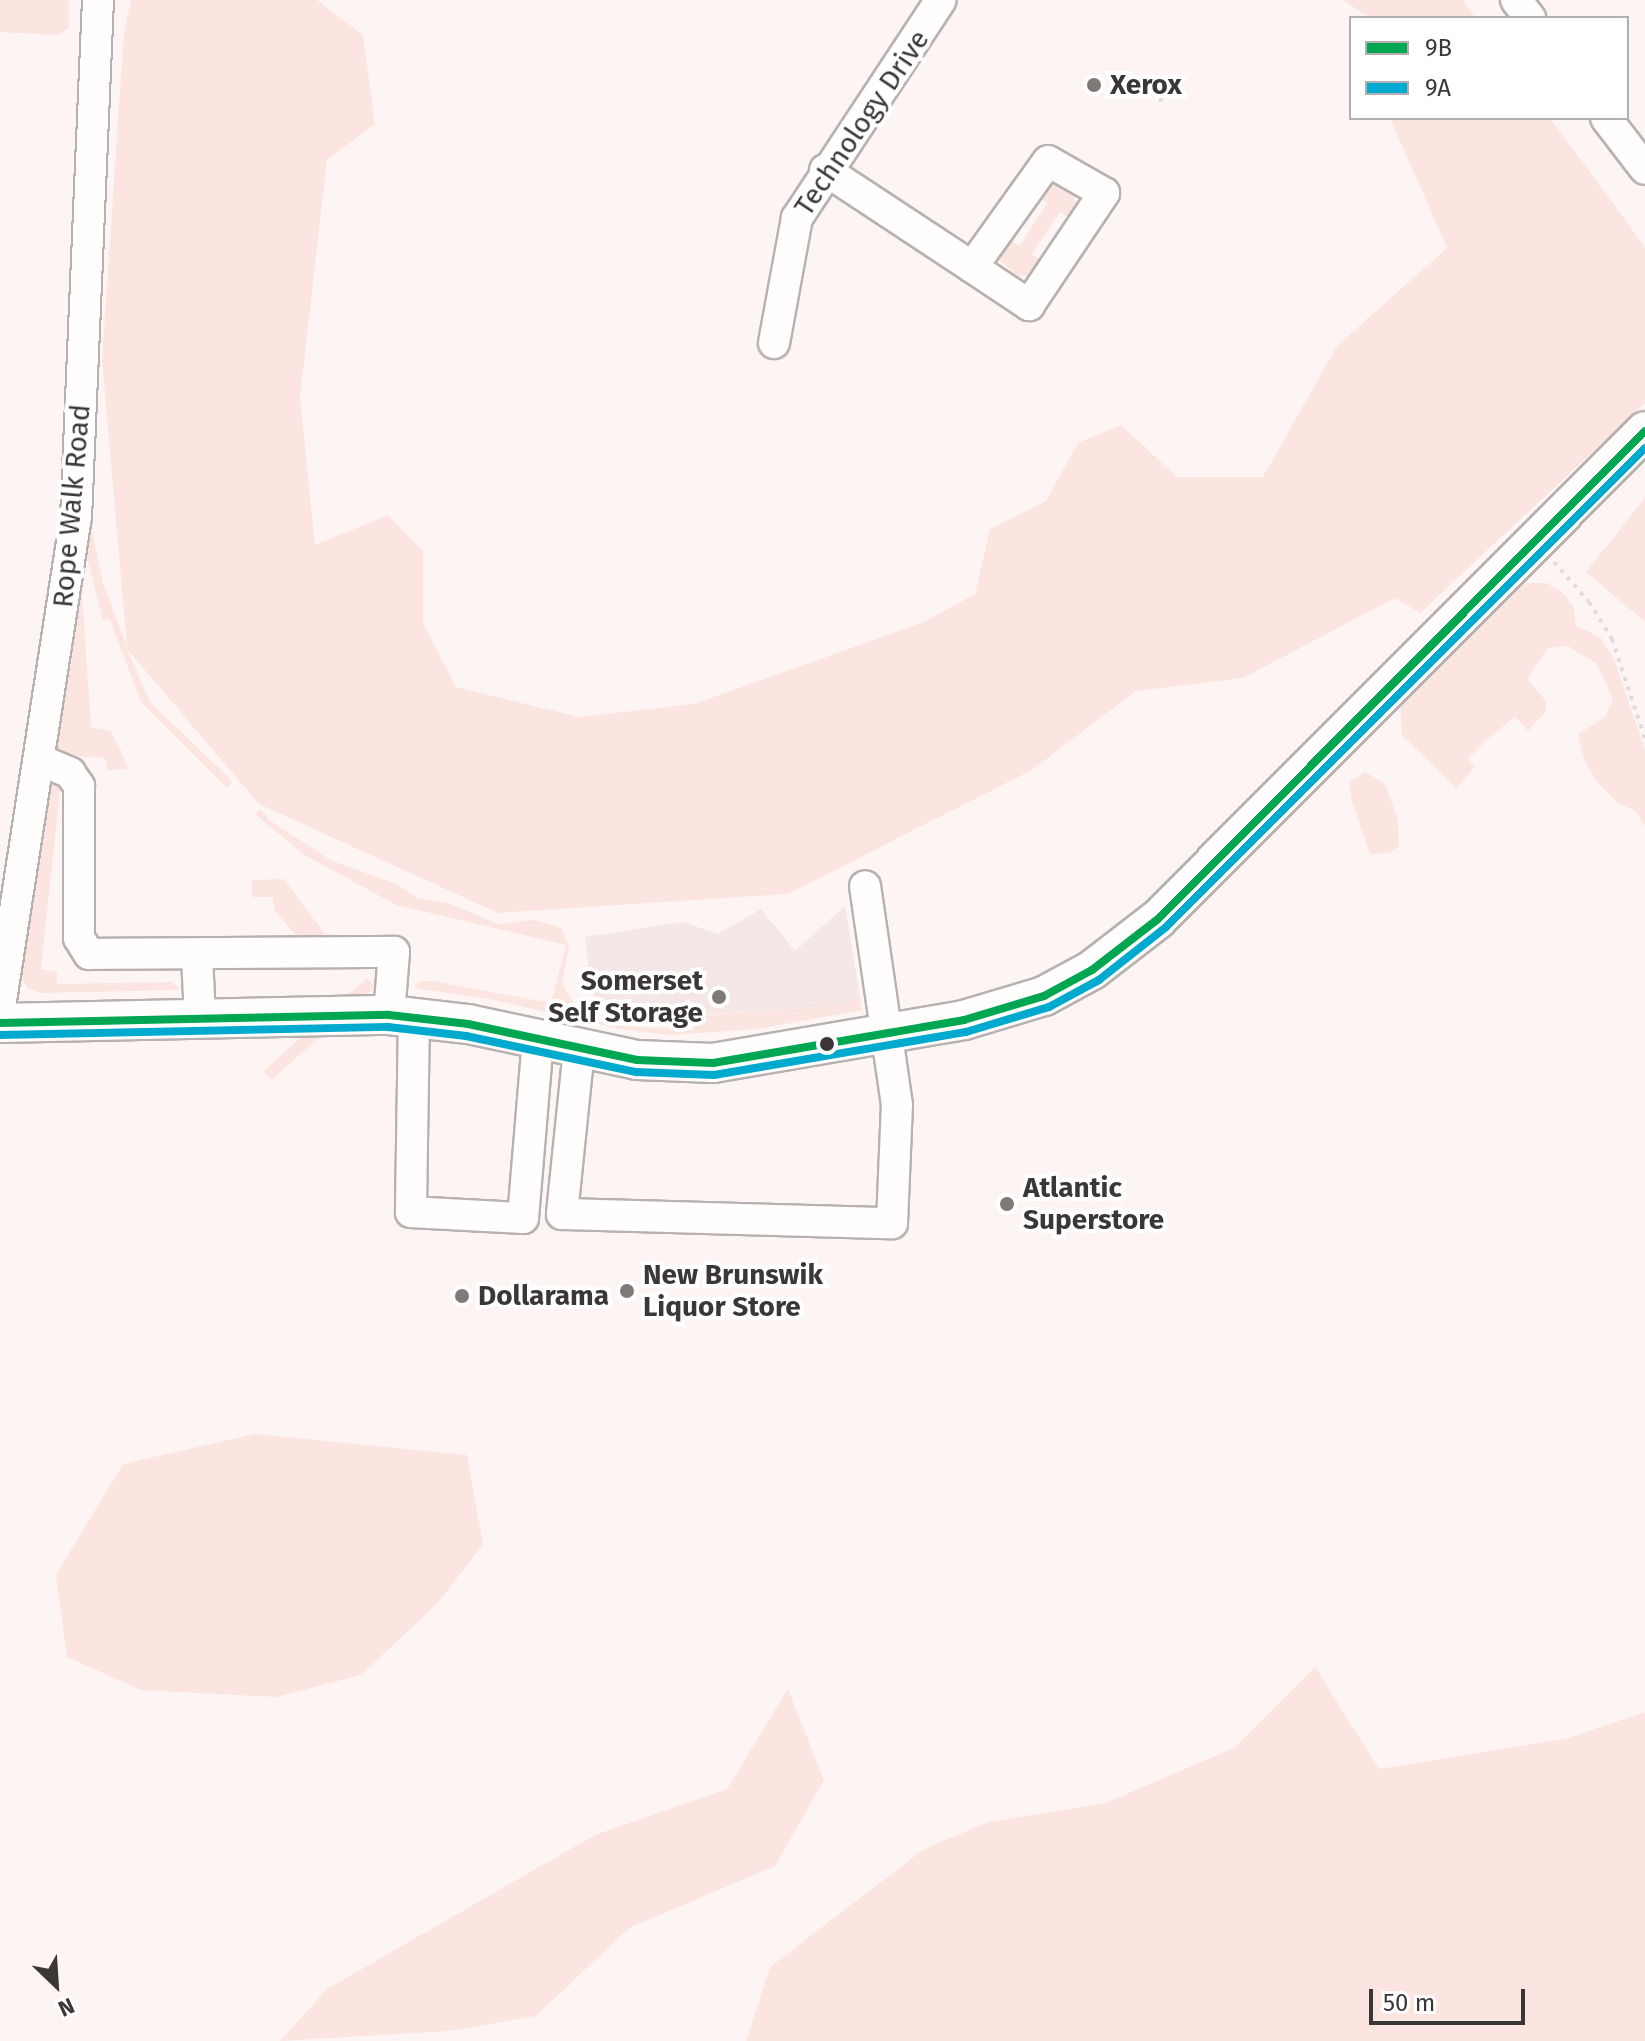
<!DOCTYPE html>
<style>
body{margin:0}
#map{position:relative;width:1645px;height:2041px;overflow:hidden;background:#fcf5f4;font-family:"Fira Sans",sans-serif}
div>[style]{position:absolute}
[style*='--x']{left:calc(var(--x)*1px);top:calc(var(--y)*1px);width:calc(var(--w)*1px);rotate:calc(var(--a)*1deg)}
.built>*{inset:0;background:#f5e7e5}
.green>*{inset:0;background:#fce4e0;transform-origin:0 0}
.path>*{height:4px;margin-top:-2px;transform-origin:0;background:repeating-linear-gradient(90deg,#dfdddc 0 4px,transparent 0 10px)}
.roads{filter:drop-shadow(2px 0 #b7b2b1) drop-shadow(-2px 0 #b7b2b1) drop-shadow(0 2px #b7b2b1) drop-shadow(0 -2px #b7b2b1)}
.minor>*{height:30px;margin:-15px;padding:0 15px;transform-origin:15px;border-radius:15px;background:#fffefd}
.major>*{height:38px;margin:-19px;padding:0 19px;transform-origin:19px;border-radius:19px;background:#fffefd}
.bus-1>*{height:8px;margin:-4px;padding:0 4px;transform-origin:4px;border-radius:4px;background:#00a651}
.bus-2>*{height:8px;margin:-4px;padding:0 4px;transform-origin:4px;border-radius:4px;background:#00a9ce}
.dots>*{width:22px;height:22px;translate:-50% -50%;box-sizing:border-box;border:4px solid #fff;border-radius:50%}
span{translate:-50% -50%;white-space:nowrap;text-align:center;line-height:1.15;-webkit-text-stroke:8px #fff;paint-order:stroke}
.poi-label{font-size:28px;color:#3b3736;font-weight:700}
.left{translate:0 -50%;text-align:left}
.right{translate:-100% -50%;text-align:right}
.street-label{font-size:28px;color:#3b3736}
.legend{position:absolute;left:1349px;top:16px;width:280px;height:104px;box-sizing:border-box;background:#fff;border:2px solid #b1afaf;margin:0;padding:10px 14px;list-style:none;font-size:24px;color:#3b3736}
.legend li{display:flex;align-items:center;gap:16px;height:40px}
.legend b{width:40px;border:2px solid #b1afaf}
.north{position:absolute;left:16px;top:1945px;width:80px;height:80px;-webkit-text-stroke:6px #fff;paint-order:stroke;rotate:155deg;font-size:22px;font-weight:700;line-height:32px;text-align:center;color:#3b3736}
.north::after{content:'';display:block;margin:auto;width:28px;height:36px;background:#3b3736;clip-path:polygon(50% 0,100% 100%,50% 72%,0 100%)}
.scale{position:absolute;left:1369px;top:1989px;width:156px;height:36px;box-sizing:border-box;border:4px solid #3b3736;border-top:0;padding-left:10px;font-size:24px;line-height:28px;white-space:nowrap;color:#3b3736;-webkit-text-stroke:6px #fff;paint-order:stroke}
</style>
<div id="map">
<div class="built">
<div style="clip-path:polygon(845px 906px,860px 997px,835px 1006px,666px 1017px,605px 1006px,591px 992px,585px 937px,683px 922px,718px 934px,761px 909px,795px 951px)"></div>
</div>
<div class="green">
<div style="clip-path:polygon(0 0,69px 0,69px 28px,57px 35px,0 32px)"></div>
<div style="clip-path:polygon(131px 0,317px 0,363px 35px,375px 124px,327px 160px,300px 397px,315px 545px,388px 515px,423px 551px,423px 623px,456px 687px,579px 717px,694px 704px,924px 622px,975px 594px,990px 529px,1046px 501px,1078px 443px,1121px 425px,1177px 477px,1263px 477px,1337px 346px,1447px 248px,1390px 118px,1550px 118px,1645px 247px,1645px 403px,1420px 613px,1395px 598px,1243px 678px,1136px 691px,1032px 770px,788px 894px,498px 913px,259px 804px,127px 649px,150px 702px,225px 774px,232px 782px,227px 788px,141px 702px,110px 620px,103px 621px,85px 549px,89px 517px,103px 583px,127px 647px,102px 360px,124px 32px)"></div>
<div style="clip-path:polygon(1343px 0,1462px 0,1476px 18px,1370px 18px)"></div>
<div style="clip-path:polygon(1055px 182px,1070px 188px,1078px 208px,1072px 219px,1060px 212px,1032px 254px,1045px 263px,1034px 275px,1017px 276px,994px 255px,1006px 238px,1020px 246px,1047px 203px,1035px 195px)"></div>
<div style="clip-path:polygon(1645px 498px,1645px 622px,1586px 572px)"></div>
<div style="clip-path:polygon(81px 576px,91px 728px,111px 731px,129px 769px,107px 770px,105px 758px,62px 755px,51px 748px)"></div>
<div style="clip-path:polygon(1526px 583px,1547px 583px,1563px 593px,1574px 608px,1576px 626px,1600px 637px,1614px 659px,1645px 750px,1645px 826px,1635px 811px,1618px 803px,1596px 781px,1584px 759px,1578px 734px,1605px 717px,1613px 699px,1597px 664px,1568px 646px,1548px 648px,1527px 679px,1546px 701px,1546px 711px,1528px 731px,1515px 717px,1491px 736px,1468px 759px,1475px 767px,1456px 788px,1402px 735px,1400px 702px,1498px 604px)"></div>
<div style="clip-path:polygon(1365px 772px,1385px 784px,1398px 819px,1399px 846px,1390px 853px,1370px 854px,1352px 801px,1349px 782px)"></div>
<div style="clip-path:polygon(47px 774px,60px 789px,41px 969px,57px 972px,57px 984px,172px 982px,180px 990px,41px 993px,27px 988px,19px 972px)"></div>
<div style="clip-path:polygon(261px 809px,269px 820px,332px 861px,397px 884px,417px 898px,447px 903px,499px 924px,534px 920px,562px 928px,569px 947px,562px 983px,581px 1017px,621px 1026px,694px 1030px,693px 1016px,835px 1006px,860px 997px,862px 1010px,758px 1029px,671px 1035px,620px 1029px,490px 999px,414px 988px,421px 981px,432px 981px,551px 1003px,566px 945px,396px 905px,303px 854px,255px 814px)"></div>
<div style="clip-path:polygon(284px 879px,324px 933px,360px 938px,300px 940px,274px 910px,273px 897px,252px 897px,252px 880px)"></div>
<div style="left:367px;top:978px;width:12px;height:139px;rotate:48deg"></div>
<div style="clip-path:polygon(255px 1434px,467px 1455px,483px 1544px,437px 1604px,361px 1675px,276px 1697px,141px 1690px,67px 1657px,56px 1575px,123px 1464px)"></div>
<div style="clip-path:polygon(1315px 1667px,1379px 1769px,1565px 1739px,1645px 1712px,1645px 2041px,746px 2041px,770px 1967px,924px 1849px,988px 1822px,1106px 1803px,1234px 1748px)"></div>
<div style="clip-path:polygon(788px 1689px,824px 1780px,775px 1866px,629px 1928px,536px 2016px,449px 2031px,280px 2041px,327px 1989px,595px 1835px,727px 1789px)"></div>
</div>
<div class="path">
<div style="--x:1151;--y:93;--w:16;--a:35"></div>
<div style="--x:1554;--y:562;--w:53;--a:48.8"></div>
<div style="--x:1589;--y:602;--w:44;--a:58.1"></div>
<div style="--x:1612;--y:639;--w:105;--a:71.7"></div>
</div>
<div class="roads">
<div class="minor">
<div style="--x:1516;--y:0;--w:23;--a:52"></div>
<div style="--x:1606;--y:118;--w:64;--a:52.6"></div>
<div style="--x:825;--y:170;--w:176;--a:33.4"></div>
<div style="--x:972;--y:267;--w:69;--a:33.7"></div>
<div style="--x:1029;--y:305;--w:135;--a:-56.2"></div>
<div style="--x:1104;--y:193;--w:64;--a:-150.3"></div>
<div style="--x:1048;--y:161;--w:130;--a:125.6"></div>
<div style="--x:774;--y:343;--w:127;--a:-79.6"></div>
<div style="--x:797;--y:218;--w:261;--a:-56.6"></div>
<div style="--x:40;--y:760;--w:33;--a:23"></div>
<div style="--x:70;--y:773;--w:16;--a:55"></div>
<div style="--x:79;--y:786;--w:152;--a:90"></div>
<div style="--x:79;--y:938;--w:19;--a:58"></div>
<div style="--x:89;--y:954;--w:305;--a:-0.4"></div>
<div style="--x:394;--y:952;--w:63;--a:94.5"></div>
<div style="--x:197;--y:956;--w:62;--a:87.2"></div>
<div style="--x:0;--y:1007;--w:495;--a:-81.2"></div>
<div style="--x:76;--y:518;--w:518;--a:-87.57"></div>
<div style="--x:414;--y:1016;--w:196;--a:90.9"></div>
<div style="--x:411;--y:1212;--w:112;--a:3.1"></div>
<div style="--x:523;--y:1218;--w:179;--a:-85.2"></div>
<div style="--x:579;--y:1049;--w:166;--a:95.9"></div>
<div style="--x:562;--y:1214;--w:330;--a:1.6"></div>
<div style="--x:892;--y:1223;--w:118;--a:-87.6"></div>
<div style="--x:897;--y:1105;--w:221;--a:-98.3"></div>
</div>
<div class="major">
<div style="--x:0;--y:1023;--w:389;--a:-1.2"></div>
<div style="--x:389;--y:1015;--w:80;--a:6.5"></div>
<div style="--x:468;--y:1024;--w:173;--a:12"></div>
<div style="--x:637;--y:1060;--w:76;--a:2.3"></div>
<div style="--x:713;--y:1063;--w:255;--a:-9.7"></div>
<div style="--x:964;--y:1020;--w:84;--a:-16.7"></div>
<div style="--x:1044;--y:996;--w:55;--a:-28.4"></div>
<div style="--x:1092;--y:970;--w:83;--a:-37.7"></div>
<div style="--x:1158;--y:919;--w:689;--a:-45.06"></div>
</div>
</div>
<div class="bus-1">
<div style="--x:0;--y:1023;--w:389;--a:-1.2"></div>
<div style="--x:389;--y:1015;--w:80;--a:6.5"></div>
<div style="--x:468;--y:1024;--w:173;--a:12"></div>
<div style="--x:637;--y:1060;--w:76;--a:2.3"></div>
<div style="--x:713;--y:1063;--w:255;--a:-9.7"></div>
<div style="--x:964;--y:1020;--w:84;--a:-16.7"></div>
<div style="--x:1044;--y:996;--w:55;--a:-28.4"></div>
<div style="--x:1092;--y:970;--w:83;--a:-37.7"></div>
<div style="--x:1158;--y:919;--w:689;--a:-45.06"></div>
</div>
<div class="bus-2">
<div style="--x:0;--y:1035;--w:388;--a:-1.2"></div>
<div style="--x:388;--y:1027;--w:79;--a:6.6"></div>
<div style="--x:466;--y:1036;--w:174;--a:12"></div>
<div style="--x:636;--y:1072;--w:78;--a:2.2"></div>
<div style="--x:714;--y:1075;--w:256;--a:-9.7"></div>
<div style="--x:966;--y:1032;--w:87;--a:-16.8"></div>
<div style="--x:1049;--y:1007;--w:57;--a:-28.4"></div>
<div style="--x:1099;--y:980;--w:85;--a:-38.3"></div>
<div style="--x:1166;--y:927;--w:677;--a:-45"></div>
</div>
<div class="dots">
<div style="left:1094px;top:85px;background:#7f7a78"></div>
<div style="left:719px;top:997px;background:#7f7a78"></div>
<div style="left:827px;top:1044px;background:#3b3736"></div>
<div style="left:1007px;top:1204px;background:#7f7a78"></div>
<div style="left:627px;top:1291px;background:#7f7a78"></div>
<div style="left:462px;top:1296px;background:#7f7a78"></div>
</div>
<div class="poi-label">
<span class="left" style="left:1110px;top:85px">Xerox</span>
<span class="right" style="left:703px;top:997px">Somerset<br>Self Storage</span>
<span class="left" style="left:1023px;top:1204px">Atlantic<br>Superstore</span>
<span class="left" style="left:643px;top:1291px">New Brunswik<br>Liquor Store</span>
<span class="left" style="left:478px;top:1296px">Dollarama</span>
</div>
<div class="street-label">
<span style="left:862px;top:123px;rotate:-56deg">Technology Drive</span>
<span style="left:72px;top:506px;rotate:-85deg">Rope Walk Road</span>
</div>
<ul class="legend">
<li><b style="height:10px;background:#00a651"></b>9B</li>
<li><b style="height:10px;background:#00a9ce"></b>9A</li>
</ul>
<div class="north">N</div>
<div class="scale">50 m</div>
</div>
